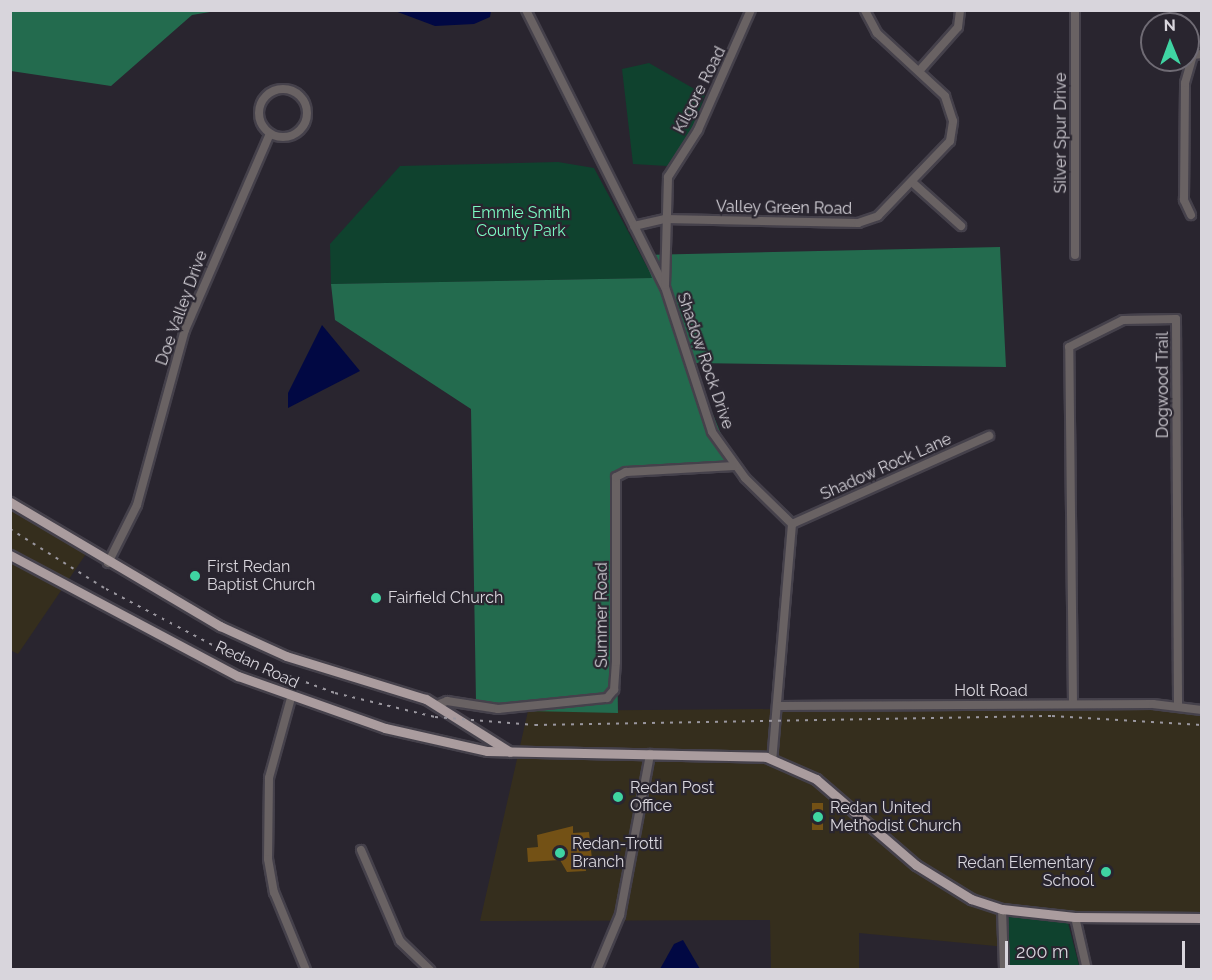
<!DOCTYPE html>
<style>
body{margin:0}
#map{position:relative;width:1212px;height:980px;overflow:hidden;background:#29252f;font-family:Raleway,sans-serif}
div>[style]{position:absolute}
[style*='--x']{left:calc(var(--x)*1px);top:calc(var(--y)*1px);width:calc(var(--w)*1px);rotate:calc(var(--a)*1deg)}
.commercial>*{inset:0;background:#352e1d}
.green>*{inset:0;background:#0f422e}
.forest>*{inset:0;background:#236b4e}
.water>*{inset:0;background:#010843}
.building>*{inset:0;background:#735115;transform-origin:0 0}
.roads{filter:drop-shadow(2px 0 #45414b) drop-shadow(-2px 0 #45414b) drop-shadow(0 2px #45414b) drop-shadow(0 -2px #45414b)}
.minor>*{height:8px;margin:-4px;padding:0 4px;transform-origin:4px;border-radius:4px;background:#696263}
.minor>.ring{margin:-4px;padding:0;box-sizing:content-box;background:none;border:8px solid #696263;border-radius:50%}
.major>*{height:9px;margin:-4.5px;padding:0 4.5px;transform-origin:4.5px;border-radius:4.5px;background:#aa9c9e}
.rail>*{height:1.5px;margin-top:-0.75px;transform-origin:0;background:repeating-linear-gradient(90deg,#9a979f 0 3px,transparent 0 9px)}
.dots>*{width:16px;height:16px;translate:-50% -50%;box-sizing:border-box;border:3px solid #29252f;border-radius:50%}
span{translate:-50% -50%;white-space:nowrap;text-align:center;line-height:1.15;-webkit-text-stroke:4.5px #29252f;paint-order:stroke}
.street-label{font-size:16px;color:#d8d5dc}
.park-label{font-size:16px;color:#7bf9c2}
.poi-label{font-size:16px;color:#d8d5dc}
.left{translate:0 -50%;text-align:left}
.right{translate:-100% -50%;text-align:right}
.frame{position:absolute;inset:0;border:12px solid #d8d5dc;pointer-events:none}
.north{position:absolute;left:1140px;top:12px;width:60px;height:60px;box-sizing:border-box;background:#29252f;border:2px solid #6f6b74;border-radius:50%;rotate:359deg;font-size:16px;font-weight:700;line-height:24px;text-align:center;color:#d8d5dc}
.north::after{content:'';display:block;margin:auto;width:21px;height:27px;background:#3fd4a2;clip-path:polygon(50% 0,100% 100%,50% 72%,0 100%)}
.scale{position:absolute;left:1005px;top:941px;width:180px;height:27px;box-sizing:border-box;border:3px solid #d8d5dc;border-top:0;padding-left:8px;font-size:18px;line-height:21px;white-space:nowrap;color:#d8d5dc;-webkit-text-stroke:4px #29252f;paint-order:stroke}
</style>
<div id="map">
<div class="commercial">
<div style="clip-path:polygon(10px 501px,90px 548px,18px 654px,10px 650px)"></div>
<div style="clip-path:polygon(1154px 706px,1201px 713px,1201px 924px,1069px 923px,1006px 915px,1006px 947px,859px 933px,859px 969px,771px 970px,770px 920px,480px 921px,528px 711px)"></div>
</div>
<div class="green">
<div style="clip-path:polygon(649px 63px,705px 95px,693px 129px,667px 166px,633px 164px,622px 69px)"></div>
<div style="clip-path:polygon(558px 162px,594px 168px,653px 278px,331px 284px,330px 244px,400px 166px)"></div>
<div style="clip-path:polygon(1005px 915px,1068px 923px,1080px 969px,1007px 969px)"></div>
</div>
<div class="forest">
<div style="clip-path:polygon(11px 10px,216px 10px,216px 11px,192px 15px,111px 86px,11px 71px)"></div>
<div style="clip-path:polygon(1000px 247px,1006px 367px,692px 363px,736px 471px,614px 473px,618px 713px,528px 711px,476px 702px,471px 409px,335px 320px,331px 284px,652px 278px,643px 255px)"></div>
</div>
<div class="water">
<div style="clip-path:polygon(395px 11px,491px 11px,490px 17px,474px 24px,435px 26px)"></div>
<div style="clip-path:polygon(322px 325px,360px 371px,288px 408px,288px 393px)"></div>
<div style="clip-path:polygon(683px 940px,700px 969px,660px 969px,674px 944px)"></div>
</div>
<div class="building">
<div style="left:812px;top:803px;width:11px;height:27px"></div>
<div style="clip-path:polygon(573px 826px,573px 833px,589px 832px,592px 859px,585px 859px,586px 871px,567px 872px,560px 860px,528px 862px,527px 848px,538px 847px,537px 835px)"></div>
</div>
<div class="roads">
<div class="minor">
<div style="--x:526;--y:10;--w:310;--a:63.4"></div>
<div style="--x:665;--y:287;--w:152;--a:72"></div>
<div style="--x:712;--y:432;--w:57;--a:54.3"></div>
<div style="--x:745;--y:478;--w:66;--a:44.4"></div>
<div style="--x:792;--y:524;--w:237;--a:94.8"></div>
<div style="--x:920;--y:70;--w:57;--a:-48.5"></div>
<div style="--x:958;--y:27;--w:17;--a:-83"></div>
<div class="ring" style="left:259px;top:89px;width:40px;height:40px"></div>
<div style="--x:912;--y:182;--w:66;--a:41.9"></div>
<div style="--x:1191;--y:215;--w:17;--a:-115"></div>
<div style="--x:1184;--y:200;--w:117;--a:-89.5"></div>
<div style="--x:1185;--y:83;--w:29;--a:-74"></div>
<div style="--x:1193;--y:55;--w:9;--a:-6"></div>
<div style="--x:634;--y:226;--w:32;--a:-13"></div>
<div style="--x:665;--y:219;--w:193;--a:1.2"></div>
<div style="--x:858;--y:223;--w:21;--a:-19"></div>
<div style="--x:878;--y:216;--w:104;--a:-46.2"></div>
<div style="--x:950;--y:141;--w:20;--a:-81"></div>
<div style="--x:953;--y:121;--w:26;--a:-108"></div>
<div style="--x:945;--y:96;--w:93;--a:-137.2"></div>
<div style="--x:877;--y:33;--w:26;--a:-118"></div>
<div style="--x:1075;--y:255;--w:245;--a:-90"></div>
<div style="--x:665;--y:285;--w:108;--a:-88.4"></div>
<div style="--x:668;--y:177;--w:56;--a:-57.4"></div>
<div style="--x:698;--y:130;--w:131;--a:-66.2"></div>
<div style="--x:792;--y:524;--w:216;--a:-24.1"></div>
<div style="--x:108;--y:563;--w:65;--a:-63.4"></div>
<div style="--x:137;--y:505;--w:181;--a:-74.7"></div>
<div style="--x:185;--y:330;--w:214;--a:-66.6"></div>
<div style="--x:291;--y:698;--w:83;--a:105.4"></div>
<div style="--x:269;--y:778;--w:81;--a:90.7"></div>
<div style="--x:268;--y:859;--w:34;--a:80"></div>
<div style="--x:274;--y:892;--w:84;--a:67.7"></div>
<div style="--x:1073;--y:704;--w:357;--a:-90.6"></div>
<div style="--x:1069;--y:347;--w:60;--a:-26.6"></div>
<div style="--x:1123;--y:320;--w:53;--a:-1.1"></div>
<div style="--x:1176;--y:319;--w:388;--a:89.7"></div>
<div style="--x:437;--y:705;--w:11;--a:-22"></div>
<div style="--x:447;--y:701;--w:52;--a:8.9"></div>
<div style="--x:498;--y:709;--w:110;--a:-5.8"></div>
<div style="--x:607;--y:698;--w:11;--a:-49"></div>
<div style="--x:614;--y:690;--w:28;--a:-86"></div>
<div style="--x:616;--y:662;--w:185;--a:-90"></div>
<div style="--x:616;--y:477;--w:11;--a:-27"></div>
<div style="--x:626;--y:472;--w:109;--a:-3.2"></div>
<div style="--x:780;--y:706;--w:373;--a:-0.3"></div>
<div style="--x:1153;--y:704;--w:49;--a:7"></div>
<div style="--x:361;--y:850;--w:99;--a:66.8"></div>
<div style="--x:400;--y:941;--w:42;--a:44"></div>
<div style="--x:1002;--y:909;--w:61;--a:88.1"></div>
<div style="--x:1075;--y:917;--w:54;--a:77.2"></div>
<div style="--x:597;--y:970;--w:60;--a:-67.3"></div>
<div style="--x:620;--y:915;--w:164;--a:-79.4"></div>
</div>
<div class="major">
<div style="--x:10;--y:502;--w:244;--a:30.6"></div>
<div style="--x:220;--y:626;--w:72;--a:24.4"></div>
<div style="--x:286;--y:656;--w:146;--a:17.1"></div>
<div style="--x:426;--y:699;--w:99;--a:32.2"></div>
<div style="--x:10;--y:555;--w:258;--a:28"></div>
<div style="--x:238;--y:676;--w:156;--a:19.5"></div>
<div style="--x:385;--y:728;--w:105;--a:12.7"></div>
<div style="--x:487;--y:751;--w:279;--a:1.2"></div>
<div style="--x:766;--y:757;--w:55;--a:23.7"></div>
<div style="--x:816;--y:779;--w:132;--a:40.7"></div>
<div style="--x:916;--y:865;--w:65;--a:31.7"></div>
<div style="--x:971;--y:899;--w:33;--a:18"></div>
<div style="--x:1002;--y:909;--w:73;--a:6.3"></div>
<div style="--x:1075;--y:917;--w:127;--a:0.5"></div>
</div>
</div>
<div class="rail">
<div style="--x:10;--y:529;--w:113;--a:32"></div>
<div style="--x:106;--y:589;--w:140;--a:27.7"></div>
<div style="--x:230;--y:654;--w:112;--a:20.4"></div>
<div style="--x:335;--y:693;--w:103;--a:13.5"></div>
<div style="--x:435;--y:717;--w:100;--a:4.6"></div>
<div style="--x:535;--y:725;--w:517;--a:-1"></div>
<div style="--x:1052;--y:716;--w:150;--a:3.4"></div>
</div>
<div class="dots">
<div style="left:195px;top:576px;background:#3fd4a2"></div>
<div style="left:376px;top:598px;background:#3fd4a2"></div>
<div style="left:618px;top:797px;background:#3fd4a2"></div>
<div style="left:818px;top:817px;background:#3fd4a2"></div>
<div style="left:560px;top:853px;background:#3fd4a2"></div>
<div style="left:1106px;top:872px;background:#3fd4a2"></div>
</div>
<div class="street-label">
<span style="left:700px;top:90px;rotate:-63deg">Kilgore Road</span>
<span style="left:1061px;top:133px;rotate:-90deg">Silver Spur Drive</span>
<span style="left:784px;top:208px;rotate:1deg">Valley Green Road</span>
<span style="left:182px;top:308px;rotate:-70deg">Doe Valley Drive</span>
<span style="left:705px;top:361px;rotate:71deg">Shadow Rock Drive</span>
<span style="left:1163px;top:385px;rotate:-90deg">Dogwood Trail</span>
<span style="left:886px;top:467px;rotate:-24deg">Shadow Rock Lane</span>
<span style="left:602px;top:615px;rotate:-90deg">Summer Road</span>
<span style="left:257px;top:665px;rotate:25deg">Redan Road</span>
<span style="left:991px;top:691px">Holt Road</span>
</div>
<div class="park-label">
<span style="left:521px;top:222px">Emmie Smith<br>County Park</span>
</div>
<div class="poi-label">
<span class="left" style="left:207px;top:576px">First Redan<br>Baptist Church</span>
<span class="left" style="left:388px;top:598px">Fairfield Church</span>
<span class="left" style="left:630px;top:797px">Redan Post<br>Office</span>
<span class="left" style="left:830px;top:817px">Redan United<br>Methodist Church</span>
<span class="left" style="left:572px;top:853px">Redan-Trotti<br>Branch</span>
<span class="right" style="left:1094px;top:872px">Redan Elementary<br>School</span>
</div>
<div class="frame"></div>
<div class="north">N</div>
<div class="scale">200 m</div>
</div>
